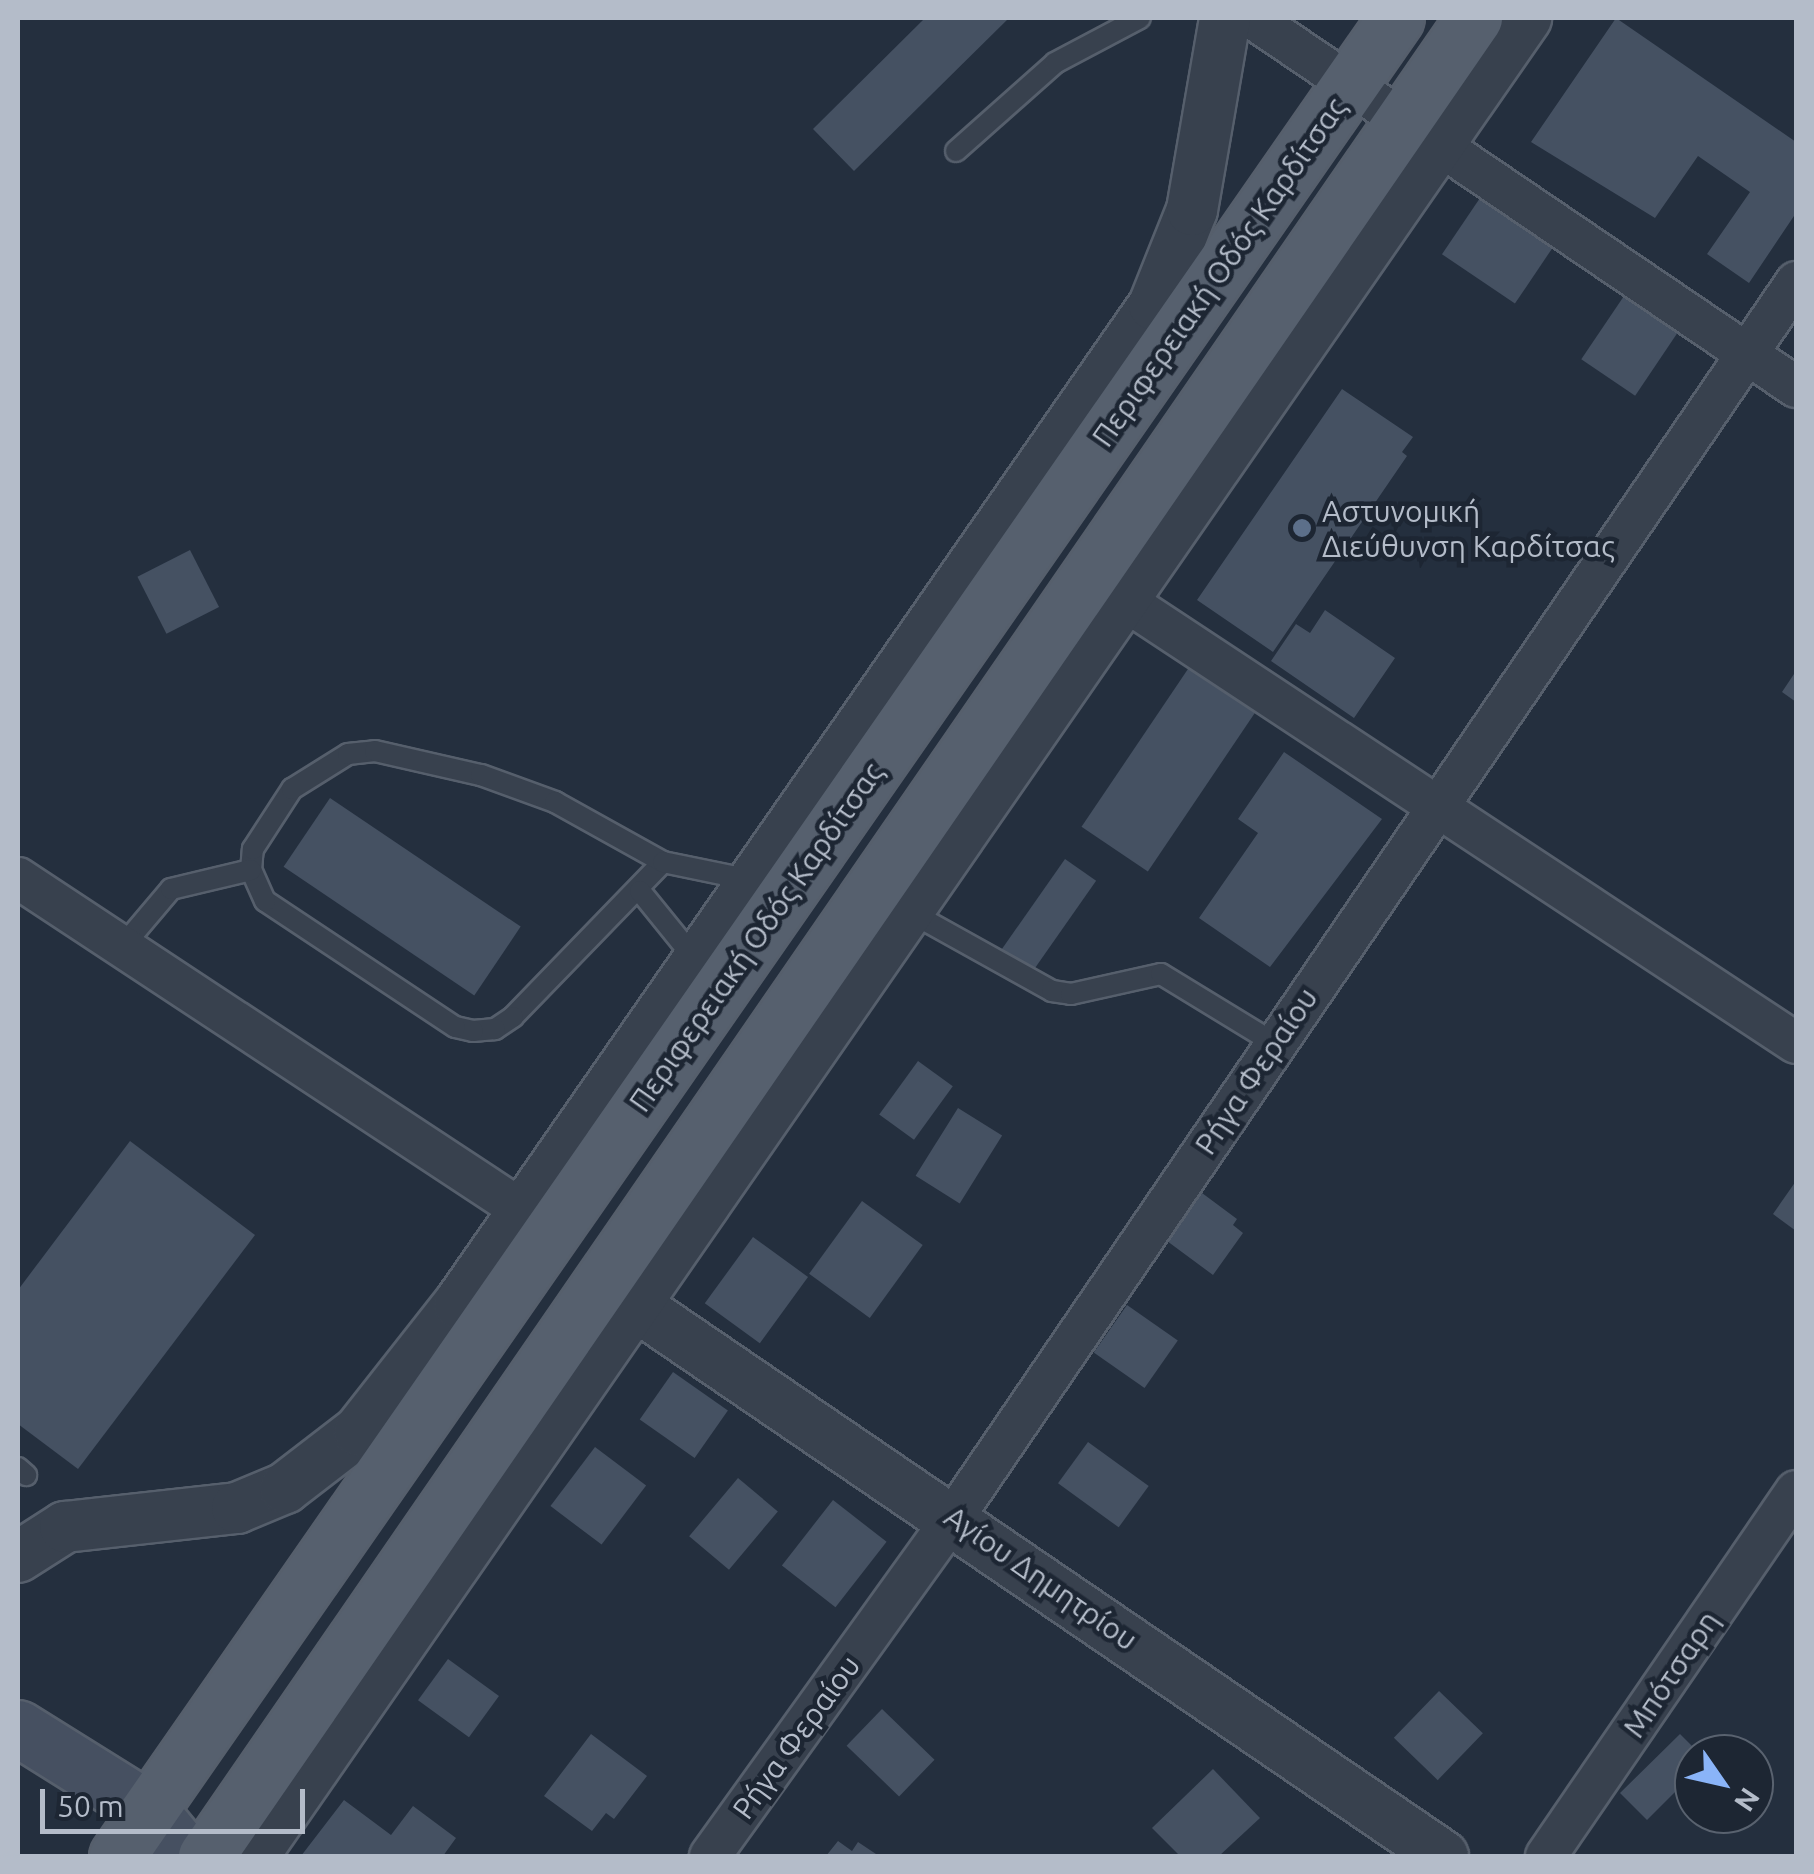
<!DOCTYPE html>
<meta charset="utf-8">
<style>
body{margin:0}
#map{position:relative;width:1814px;height:1874px;overflow:hidden;background:#242f3e;font-family:Ubuntu,sans-serif}
div>[style]{position:absolute}
[style*='--x']{left:calc(var(--x)*1px);top:calc(var(--y)*1px);width:calc(var(--w)*1px);rotate:calc(var(--a)*1deg)}
.building>*{inset:0;background:#455162;transform-origin:0 0}
.roads{filter:drop-shadow(2px 0 #565f6c) drop-shadow(-2px 0 #565f6c) drop-shadow(0 2px #565f6c) drop-shadow(0 -2px #565f6c)}
.service>*{height:20px;margin:-10px;padding:0 10px;transform-origin:10px;border-radius:10px;background:#38414e}
.minor>*{height:40px;margin:-20px;padding:0 20px;transform-origin:20px;border-radius:20px;background:#38414e}
.tertiary>*{height:50px;margin:-25px;padding:0 25px;transform-origin:25px;border-radius:25px;background:#38414e}
.secondary>*{height:55px;margin:-27.5px;padding:0 27.5px;transform-origin:27.5px;border-radius:27.5px;background:#465061}
.primary>*{height:55px;margin:-27.5px;padding:0 27.5px;transform-origin:27.5px;border-radius:27.5px;background:#56606e}
.dots>*{width:28px;height:28px;translate:-50% -50%;box-sizing:border-box;border:5px solid #1d2633;border-radius:50%}
span{translate:-50% -50%;white-space:nowrap;text-align:center;line-height:1.15;-webkit-text-stroke:9px #1d2633;paint-order:stroke}
.street-label{font-size:30px;color:#b4bcc9}
.poi-label{font-size:30px;color:#b4bcc9}
.left{translate:0 -50%;text-align:left}
.frame{position:absolute;inset:0;border:20px solid #b4bcc9;pointer-events:none}
.north{position:absolute;left:1674px;top:1734px;width:100px;height:100px;box-sizing:border-box;background:#1d2633;border:2px solid #59626f;border-radius:50%;rotate:124deg;font-size:28px;font-weight:700;line-height:40px;text-align:center;color:#b4bcc9}
.north::after{content:'';display:block;margin:auto;width:35px;height:45px;background:#8ab4f8;clip-path:polygon(50% 0,100% 100%,50% 72%,0 100%)}
.scale{position:absolute;left:40px;top:1789px;width:265px;height:45px;box-sizing:border-box;border:5px solid #b4bcc9;border-top:0;padding-left:12px;font-size:30px;line-height:35px;white-space:nowrap;color:#b4bcc9;-webkit-text-stroke:8px #1d2633;paint-order:stroke}
</style>
<div id="map">
<div class="building">
<div style="clip-path:polygon(925px 18px,1009px 18px,854px 171px,813px 129px)"></div>
<div style="clip-path:polygon(1616px 18px,1796px 142px,1796px 213px,1749px 283px,1707px 254px,1750px 192px,1698px 156px,1655px 218px,1531px 142px)"></div>
<div style="left:1480px;top:198px;width:88px;height:68px;rotate:34deg"></div>
<div style="left:1626px;top:293px;width:65px;height:80px;rotate:34deg"></div>
<div style="clip-path:polygon(1342px 389px,1413px 437px,1402px 452px,1407px 456px,1273px 652px,1197px 600px)"></div>
<div style="left:190px;top:550px;width:64px;height:59px;rotate:63deg"></div>
<div style="clip-path:polygon(1325px 610px,1395px 658px,1354px 718px,1271px 661px,1296px 624px,1310px 633px)"></div>
<div style="left:1190px;top:666px;width:80px;height:194px;rotate:34deg"></div>
<div style="clip-path:polygon(1796px 671px,1796px 702px,1782px 692px)"></div>
<div style="clip-path:polygon(1284px 752px,1382px 819px,1270px 967px,1199px 918px,1258px 833px,1238px 819px)"></div>
<div style="left:330px;top:798px;width:230px;height:83px;rotate:34deg"></div>
<div style="left:1065px;top:859px;width:38px;height:116px;rotate:35deg"></div>
<div style="left:918px;top:1061px;width:43px;height:66px;rotate:36deg"></div>
<div style="left:958px;top:1108px;width:52px;height:80px;rotate:32deg"></div>
<div style="clip-path:polygon(130px 1141px,255px 1235px,78px 1469px,18px 1424px,18px 1290px)"></div>
<div style="clip-path:polygon(1796px 1181px,1796px 1231px,1773px 1214px)"></div>
<div style="clip-path:polygon(1202px 1193px,1237px 1219px,1233px 1225px,1243px 1233px,1213px 1275px,1167px 1241px)"></div>
<div style="left:862px;top:1201px;width:75px;height:90px;rotate:36deg"></div>
<div style="left:753px;top:1237px;width:68px;height:82px;rotate:36deg"></div>
<div style="left:1127px;top:1305px;width:62px;height:58px;rotate:35deg"></div>
<div style="left:673px;top:1372px;width:67px;height:58px;rotate:35deg"></div>
<div style="left:1088px;top:1442px;width:75px;height:51px;rotate:36deg"></div>
<div style="left:595px;top:1447px;width:64px;height:74px;rotate:37deg"></div>
<div style="left:738px;top:1478px;width:52px;height:76px;rotate:40deg"></div>
<div style="left:833px;top:1500px;width:68px;height:83px;rotate:38deg"></div>
<div style="left:448px;top:1659px;width:63px;height:51px;rotate:36deg"></div>
<div style="left:1439px;top:1691px;width:61px;height:65px;rotate:44deg"></div>
<div style="left:882px;top:1709px;width:73px;height:51px;rotate:44deg"></div>
<div style="clip-path:polygon(591px 1734px,647px 1776px,614px 1819px,606px 1813px,592px 1831px,544px 1796px)"></div>
<div style="clip-path:polygon(1680px 1734px,1700px 1754px,1694px 1754px,1694px 1773px,1647px 1820px,1620px 1793px)"></div>
<div style="clip-path:polygon(1213px 1769px,1260px 1818px,1219px 1856px,1180px 1856px,1152px 1828px)"></div>
<div style="clip-path:polygon(344px 1800px,391px 1835px,413px 1806px,456px 1838px,443px 1856px,301px 1856px)"></div>
<div style="clip-path:polygon(838px 1841px,852px 1851px,858px 1842px,879px 1856px,826px 1856px)"></div>
</div>
<div class="roads">
<div class="service">
<div style="--x:956;--y:151;--w:132;--a:-41.6"></div>
<div style="--x:1055;--y:63;--w:96;--a:-27.9"></div>
<div style="--x:663;--y:862;--w:216;--a:134.1"></div>
<div style="--x:513;--y:1017;--w:22;--a:146"></div>
<div style="--x:495;--y:1029;--w:22;--a:175"></div>
<div style="--x:473;--y:1031;--w:18;--a:-167"></div>
<div style="--x:455;--y:1027;--w:228;--a:-146.4"></div>
<div style="--x:265;--y:901;--w:34;--a:-114"></div>
<div style="--x:251;--y:870;--w:21;--a:-85"></div>
<div style="--x:253;--y:849;--w:72;--a:-57"></div>
<div style="--x:292;--y:789;--w:66;--a:-32"></div>
<div style="--x:348;--y:754;--w:27;--a:-6"></div>
<div style="--x:375;--y:751;--w:109;--a:12.8"></div>
<div style="--x:481;--y:775;--w:79;--a:20"></div>
<div style="--x:555;--y:802;--w:124;--a:29.1"></div>
<div style="--x:663;--y:862;--w:90;--a:11.6"></div>
<div style="--x:640;--y:891;--w:87;--a:51"></div>
<div style="--x:910;--y:912;--w:162;--a:29.1"></div>
<div style="--x:1052;--y:991;--w:19;--a:9"></div>
<div style="--x:1071;--y:994;--w:92;--a:-12.5"></div>
<div style="--x:1161;--y:974;--w:132;--a:31.4"></div>
<div style="--x:122;--y:947;--w:76;--a:-49.8"></div>
<div style="--x:171;--y:889;--w:82;--a:-13.4"></div>
<div style="--x:18;--y:1468;--w:11;--a:41"></div>
</div>
<div class="minor">
<div style="--x:1252;--y:18;--w:657;--a:34.15"></div>
<div style="--x:1121;--y:598;--w:808;--a:33.4"></div>
<div style="--x:18;--y:878;--w:605;--a:33.4"></div>
<div style="--x:710;--y:1856;--w:416;--a:-54.3"></div>
<div style="--x:953;--y:1518;--w:1496;--a:-55.7"></div>
<div style="--x:1546;--y:1856;--w:442;--a:-55.6"></div>
</div>
<div class="tertiary">
<div style="--x:635;--y:1305;--w:978;--a:34.29"></div>
<div style="--x:18;--y:1557;--w:56;--a:-32.6"></div>
<div style="--x:65;--y:1527;--w:173;--a:-6.3"></div>
<div style="--x:237;--y:1508;--w:52;--a:-22.6"></div>
<div style="--x:285;--y:1488;--w:93;--a:-37.6"></div>
<div style="--x:359;--y:1431;--w:162;--a:-51.8"></div>
<div style="--x:459;--y:1304;--w:1217;--a:-55.17"></div>
<div style="--x:1154;--y:305;--w:102;--a:-68.2"></div>
<div style="--x:1192;--y:210;--w:195;--a:-80.2"></div>
<div style="--x:253;--y:1856;--w:2236;--a:-55.29"></div>
</div>
<div class="secondary">
<div style="--x:18;--y:1728;--w:155;--a:32"></div>
<div style="--x:149;--y:1810;--w:60;--a:50.4"></div>
</div>
<div class="primary">
<div style="--x:117;--y:1856;--w:2239;--a:-55.17"></div>
<div style="--x:206;--y:1856;--w:2233;--a:-55.4"></div>
</div>
</div>
<div class="dots">
<div style="left:1302px;top:528px;background:#5c6f8a"></div>
</div>
<div class="street-label">
<span style="left:1219px;top:272px;rotate:-55deg">Περιφερειακή Οδός Καρδίτσας</span>
<span style="left:756px;top:937px;rotate:-55deg">Περιφερειακή Οδός Καρδίτσας</span>
<span style="left:1256px;top:1071px;rotate:-56deg">Ρήγα Φεραίου</span>
<span style="left:1041px;top:1578px;rotate:35deg">Αγίου Δημητρίου</span>
<span style="left:1671px;top:1674px;rotate:-56deg">Μπότσαρη</span>
<span style="left:796px;top:1737px;rotate:-54deg">Ρήγα Φεραίου</span>
</div>
<div class="poi-label">
<span class="left" style="left:1322px;top:528px">Αστυνομική<br>Διεύθυνση Καρδίτσας</span>
</div>
<div class="frame"></div>
<div class="north">N</div>
<div class="scale">50 m</div>
</div>
